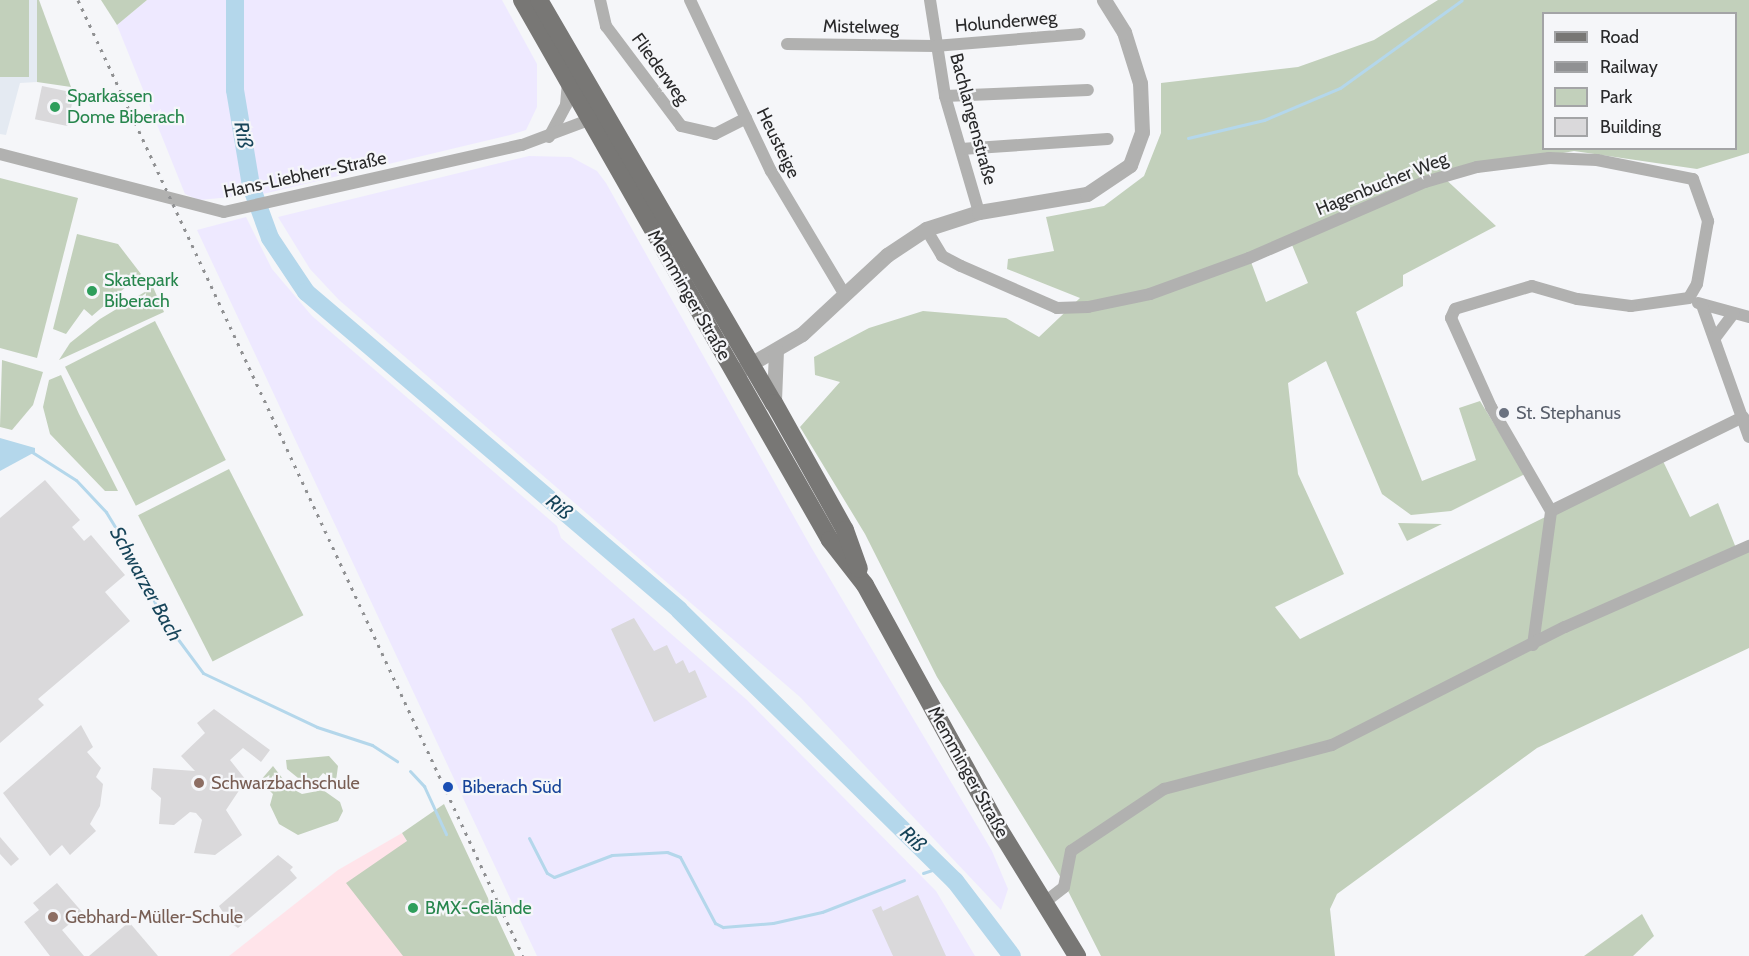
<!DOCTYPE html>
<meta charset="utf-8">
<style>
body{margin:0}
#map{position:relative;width:1749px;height:956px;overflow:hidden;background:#f5f6f9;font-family:Cabin,sans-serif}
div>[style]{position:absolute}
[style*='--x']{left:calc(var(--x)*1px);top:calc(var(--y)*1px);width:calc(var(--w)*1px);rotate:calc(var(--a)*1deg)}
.commercial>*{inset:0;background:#ffe4ea}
.industrial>*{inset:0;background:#eee9ff}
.built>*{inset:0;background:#e4eaf2}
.green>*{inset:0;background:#c2d0bb;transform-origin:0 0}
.water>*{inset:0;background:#b4d7eb}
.stream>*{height:3px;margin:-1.5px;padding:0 1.5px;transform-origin:1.5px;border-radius:1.5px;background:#b4d7eb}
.river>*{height:18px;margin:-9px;padding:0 9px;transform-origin:9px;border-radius:9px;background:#b4d7eb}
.building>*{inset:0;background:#dad9db;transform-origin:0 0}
.minor>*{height:12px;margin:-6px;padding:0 6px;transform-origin:6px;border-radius:6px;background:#b1b1b0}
.tertiary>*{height:15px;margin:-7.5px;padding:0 7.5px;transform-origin:7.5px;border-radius:7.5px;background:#b1b1b0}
.primary>*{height:18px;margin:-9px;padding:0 9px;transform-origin:9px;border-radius:9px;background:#787775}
.rail>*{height:3px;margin-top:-1.5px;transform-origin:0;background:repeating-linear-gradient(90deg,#909193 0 3px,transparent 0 9px)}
.dots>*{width:16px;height:16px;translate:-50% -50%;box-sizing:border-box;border:3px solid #f5f6f9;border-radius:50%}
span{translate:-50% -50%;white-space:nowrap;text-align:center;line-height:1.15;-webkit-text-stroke:4.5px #f5f6f9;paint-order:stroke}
.street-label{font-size:18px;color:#29292a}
.leisure-label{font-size:18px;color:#27864d}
.left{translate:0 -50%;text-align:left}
.worship-label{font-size:18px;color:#5b616d}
.education-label{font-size:18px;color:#785e54}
.transit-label{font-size:18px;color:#164399}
.water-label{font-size:20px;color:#164459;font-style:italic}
.legend{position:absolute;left:1542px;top:12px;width:195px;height:138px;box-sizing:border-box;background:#f5f6f9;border:2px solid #a3a4a6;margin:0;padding:8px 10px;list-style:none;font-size:18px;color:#29292a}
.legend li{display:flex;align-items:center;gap:12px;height:30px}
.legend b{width:30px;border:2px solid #a3a4a6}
</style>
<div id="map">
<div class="commercial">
<div style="clip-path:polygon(402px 833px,447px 910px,443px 956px,229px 956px,338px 870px)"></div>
</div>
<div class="industrial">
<div style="clip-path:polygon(147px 0,502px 0,537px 64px,537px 107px,526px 130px,510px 135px,263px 194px,199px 200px,185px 194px,117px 25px)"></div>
<div style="clip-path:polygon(529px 156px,571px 157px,597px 171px,606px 183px,811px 547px,992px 851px,1008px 889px,1001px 910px,800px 697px,339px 300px,310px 269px,278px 217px)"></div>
<div style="clip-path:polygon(246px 217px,272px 269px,312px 316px,557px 526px,561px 538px,747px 700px,936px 891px,975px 956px,537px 956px,197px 230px)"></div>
</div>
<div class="built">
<div style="clip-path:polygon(0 0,37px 0,37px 82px,20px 83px,6px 135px,0 134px)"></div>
</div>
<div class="green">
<div style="left:0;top:0;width:29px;height:77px"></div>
<div style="clip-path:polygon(37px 0,39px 0,71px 87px,37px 82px)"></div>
<div style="clip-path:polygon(101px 0,147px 0,117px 25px)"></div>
<div style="clip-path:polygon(evenodd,1438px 0,1749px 0,1749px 153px,1697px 169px,1574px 151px,1441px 175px,1496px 226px,1403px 275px,1403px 286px,1356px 312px,1422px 481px,1476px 460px,1459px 408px,1480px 401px,1525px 474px,1451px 511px,1411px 515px,1382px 494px,1326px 361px,1288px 383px,1298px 474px,1344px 574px,1275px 607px,1300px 639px,1662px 459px,1690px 517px,1718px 503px,1738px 553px,1749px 549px,1749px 648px,1537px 748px,1337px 894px,1330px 909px,1335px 956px,1101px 956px,1064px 883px,937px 677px,865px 534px,800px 427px,840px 382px,815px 375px,814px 357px,869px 328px,923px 311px,1006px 318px,1039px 337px,1080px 298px,1007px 269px,1008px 259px,1054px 251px,1046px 217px,1104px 206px,1144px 176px,1161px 133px,1161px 83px,1298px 67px,1374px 40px,1438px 0,1544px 14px,1736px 14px,1736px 148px,1544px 148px,1544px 14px,1438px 0,1292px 245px,1308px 283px,1266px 302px,1251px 262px,1292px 245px)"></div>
<div style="clip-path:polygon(0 178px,78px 198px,37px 358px,0 348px)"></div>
<div style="clip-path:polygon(77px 234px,118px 244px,141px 274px,92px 316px,84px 309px,66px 334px,53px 329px)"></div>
<div style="clip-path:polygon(153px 287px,164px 312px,59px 360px,70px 343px,100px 319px)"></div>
<div style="left:155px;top:321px;width:156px;height:101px;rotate:63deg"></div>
<div style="clip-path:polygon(2px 360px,43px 372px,33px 405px,12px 430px,0 427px)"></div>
<div style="clip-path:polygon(61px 375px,79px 414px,118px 491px,105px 491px,50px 434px,43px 407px,49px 380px)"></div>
<div style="left:229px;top:469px;width:164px;height:102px;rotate:63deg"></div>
<div style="clip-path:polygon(1398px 523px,1442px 524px,1407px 541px)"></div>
<div style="clip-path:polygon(329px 756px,338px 766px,336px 781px,323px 773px,317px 780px,303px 782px,287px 769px,286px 760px)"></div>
<div style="clip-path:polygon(273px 766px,289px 787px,302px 794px,323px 790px,340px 802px,343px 811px,338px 821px,298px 835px,279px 824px,270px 805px,273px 794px,260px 781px)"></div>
<div style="clip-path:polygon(444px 804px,515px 956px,403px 956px,346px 883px,407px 841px,402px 833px)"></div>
<div style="clip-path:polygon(1642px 914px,1654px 936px,1633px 956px,1584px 956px)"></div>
</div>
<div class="water">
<div style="clip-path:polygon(0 438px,35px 448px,35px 452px,0 471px)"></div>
</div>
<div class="stream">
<div style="--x:1188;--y:138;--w:78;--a:-13.3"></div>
<div style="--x:1264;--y:120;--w:82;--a:-22.8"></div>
<div style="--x:1340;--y:88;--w:150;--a:-35.8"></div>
<div style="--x:32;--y:452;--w:52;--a:32.5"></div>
<div style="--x:76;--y:480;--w:44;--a:46.8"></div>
<div style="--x:106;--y:512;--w:66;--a:58.7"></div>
<div style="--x:140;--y:568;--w:51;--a:66.9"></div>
<div style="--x:160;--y:615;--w:72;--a:53.4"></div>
<div style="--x:203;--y:673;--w:126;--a:25.3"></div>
<div style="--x:317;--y:727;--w:58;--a:18.1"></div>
<div style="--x:372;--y:745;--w:30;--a:33"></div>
<div style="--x:410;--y:771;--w:21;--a:47"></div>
<div style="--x:424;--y:786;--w:53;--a:65.4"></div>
<div style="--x:529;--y:838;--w:39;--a:63"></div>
<div style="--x:547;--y:873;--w:8;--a:30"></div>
<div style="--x:554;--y:877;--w:62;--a:-20.8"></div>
<div style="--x:612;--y:855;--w:55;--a:-3.1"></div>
<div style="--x:667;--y:852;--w:14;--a:21"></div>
<div style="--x:680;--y:857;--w:75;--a:62.1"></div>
<div style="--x:715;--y:923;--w:9;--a:27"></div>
<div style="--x:723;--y:927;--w:50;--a:-4.6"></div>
<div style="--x:773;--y:923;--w:50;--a:-12.7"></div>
<div style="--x:822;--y:912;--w:88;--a:-21.3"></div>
<div style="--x:923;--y:873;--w:19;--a:-18"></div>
</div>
<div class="river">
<div style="--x:235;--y:0;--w:90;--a:90"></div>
<div style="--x:235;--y:90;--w:97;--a:80.5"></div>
<div style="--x:251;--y:186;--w:55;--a:69.9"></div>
<div style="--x:270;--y:238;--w:65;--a:56.3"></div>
<div style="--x:306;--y:292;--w:490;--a:40.4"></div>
<div style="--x:679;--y:610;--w:387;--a:44.5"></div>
<div style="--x:955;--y:881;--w:94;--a:52.8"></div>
</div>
<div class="building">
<div style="left:42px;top:86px;width:33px;height:34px;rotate:12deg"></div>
<div style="clip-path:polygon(45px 480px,80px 520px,72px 527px,84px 541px,91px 535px,125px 575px,105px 592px,130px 621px,38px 699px,44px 705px,0 743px,0 518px)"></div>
<div style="clip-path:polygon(634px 618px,654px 651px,667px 645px,676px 664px,683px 660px,689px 673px,695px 670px,707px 697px,654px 722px,611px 629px)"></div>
<div style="clip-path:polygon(214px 709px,270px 750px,261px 762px,243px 748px,230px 760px,246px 780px,226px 810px,242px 835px,215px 855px,194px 853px,202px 820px,196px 813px,190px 812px,174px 825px,159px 824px,161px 798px,151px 789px,153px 768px,195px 771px,181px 756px,205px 733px,197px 723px)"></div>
<div style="clip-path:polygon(81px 725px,93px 747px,87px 752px,101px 768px,96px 777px,103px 784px,100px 806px,90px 824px,96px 831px,70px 855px,62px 845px,50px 856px,3px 793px)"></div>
<div style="clip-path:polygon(0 837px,19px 859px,11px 866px,0 854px)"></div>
<div style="clip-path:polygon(278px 855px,293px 867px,290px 870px,297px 878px,238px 928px,229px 922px,219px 906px)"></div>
<div style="clip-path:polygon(57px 883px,83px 913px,62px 930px,84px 956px,50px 956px,24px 922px,39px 910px,33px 903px)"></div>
<div style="clip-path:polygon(918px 895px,946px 956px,893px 956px,872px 910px,881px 906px,883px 911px)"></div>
<div style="clip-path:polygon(129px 922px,158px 956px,89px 956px)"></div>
</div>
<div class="minor">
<div style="--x:600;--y:0;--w:27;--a:77"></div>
<div style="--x:606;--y:26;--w:125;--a:53.1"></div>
<div style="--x:681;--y:126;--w:35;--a:13"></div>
<div style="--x:715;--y:134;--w:35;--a:-27"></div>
<div style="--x:690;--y:0;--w:189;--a:64.7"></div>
<div style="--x:771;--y:171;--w:144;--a:59.2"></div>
<div style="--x:930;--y:0;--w:97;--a:81.1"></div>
<div style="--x:945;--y:96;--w:121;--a:73.7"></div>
<div style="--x:787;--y:44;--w:148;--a:0.8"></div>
<div style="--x:935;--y:46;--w:145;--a:-4.7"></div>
<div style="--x:945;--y:96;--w:143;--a:-2.4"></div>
<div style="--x:549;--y:137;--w:36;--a:-62"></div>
<div style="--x:566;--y:105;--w:23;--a:-85"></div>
<div style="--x:961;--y:149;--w:147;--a:-3.9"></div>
<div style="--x:0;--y:154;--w:231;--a:14.5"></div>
<div style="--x:224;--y:212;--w:305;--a:-12.7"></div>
<div style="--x:522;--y:145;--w:80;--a:-20.5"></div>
<div style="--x:926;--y:229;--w:31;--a:59"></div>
<div style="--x:942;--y:256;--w:21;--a:28"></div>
<div style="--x:961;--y:266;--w:105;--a:23.6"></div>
<div style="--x:1057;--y:308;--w:31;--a:-2"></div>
<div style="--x:1088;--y:307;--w:63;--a:-11.8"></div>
<div style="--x:1150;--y:294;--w:105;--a:-20"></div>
<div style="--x:1249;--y:258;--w:192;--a:-23.4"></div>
<div style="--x:1425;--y:182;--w:54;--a:-16.1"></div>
<div style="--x:1477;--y:167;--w:73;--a:-7.1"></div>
<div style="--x:1549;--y:158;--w:48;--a:2.4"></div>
<div style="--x:1597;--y:160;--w:98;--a:11.2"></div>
<div style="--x:1693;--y:179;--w:45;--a:70.3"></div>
<div style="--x:1708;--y:221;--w:64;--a:99.9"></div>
<div style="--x:1697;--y:284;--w:16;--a:120"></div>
<div style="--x:1689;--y:298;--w:59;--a:172.1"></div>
<div style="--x:1631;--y:306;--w:54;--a:-172.6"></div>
<div style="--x:1577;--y:299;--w:47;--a:-163.9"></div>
<div style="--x:1532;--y:286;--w:80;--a:163.4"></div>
<div style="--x:1455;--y:309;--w:10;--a:114"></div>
<div style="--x:1451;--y:318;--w:98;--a:65.8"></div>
<div style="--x:1491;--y:407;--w:120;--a:60"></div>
<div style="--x:1551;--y:511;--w:214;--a:-26.1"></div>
<div style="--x:1698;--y:303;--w:53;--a:15.4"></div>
<div style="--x:1702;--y:305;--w:140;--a:70.4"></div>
<div style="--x:1715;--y:338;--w:31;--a:-53"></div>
<div style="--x:1533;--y:645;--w:135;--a:-82.3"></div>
<div style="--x:1045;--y:902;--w:24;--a:-38"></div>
<div style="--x:1064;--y:887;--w:37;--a:-79"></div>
<div style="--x:1071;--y:851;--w:112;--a:-33.7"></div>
<div style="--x:1164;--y:789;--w:174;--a:-14.7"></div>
<div style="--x:1332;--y:745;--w:261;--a:-26.9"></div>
<div style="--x:1565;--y:627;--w:201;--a:-23.8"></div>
</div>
<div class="tertiary">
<div style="--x:742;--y:369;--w:69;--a:-30.3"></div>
<div style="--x:802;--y:334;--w:116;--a:-42.9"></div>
<div style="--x:887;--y:255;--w:47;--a:-33.7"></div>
<div style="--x:926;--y:229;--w:56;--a:-17.8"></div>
<div style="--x:979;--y:212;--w:109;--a:-9.5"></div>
<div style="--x:1087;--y:194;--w:52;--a:-34"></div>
<div style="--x:1130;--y:165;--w:35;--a:-70"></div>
<div style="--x:1142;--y:132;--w:49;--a:-92.3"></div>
<div style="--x:1140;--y:83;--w:53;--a:-107.4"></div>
<div style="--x:1124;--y:32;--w:38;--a:-122"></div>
<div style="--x:774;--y:400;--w:49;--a:-87.7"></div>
</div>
<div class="primary">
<div style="--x:522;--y:0;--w:622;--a:60.3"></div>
<div style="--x:830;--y:540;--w:57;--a:52.1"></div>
<div style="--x:865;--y:585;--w:278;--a:61.2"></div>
<div style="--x:999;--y:829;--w:149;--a:58.4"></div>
<div style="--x:539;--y:0;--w:467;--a:59.8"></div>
<div style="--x:774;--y:403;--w:145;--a:60.8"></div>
<div style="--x:845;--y:530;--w:41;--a:70.3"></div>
</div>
<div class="rail">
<div style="--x:78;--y:0;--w:1054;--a:65.04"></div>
</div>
<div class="dots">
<div style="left:55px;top:107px;background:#2e9e5b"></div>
<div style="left:92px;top:291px;background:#2e9e5b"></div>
<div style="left:1504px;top:413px;background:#6b7280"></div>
<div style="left:199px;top:783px;background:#8d6e63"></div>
<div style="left:448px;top:787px;background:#1a4fb4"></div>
<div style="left:413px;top:908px;background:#2e9e5b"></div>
<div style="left:53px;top:917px;background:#8d6e63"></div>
</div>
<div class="street-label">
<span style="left:1006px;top:22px;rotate:-5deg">Holunderweg</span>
<span style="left:861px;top:27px;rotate:1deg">Mistelweg</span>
<span style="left:660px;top:69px;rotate:54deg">Fliederweg</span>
<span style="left:973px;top:119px;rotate:75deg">Bachlangenstraße</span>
<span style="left:778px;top:143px;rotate:64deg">Heusteige</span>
<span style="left:305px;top:175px;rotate:-12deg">Hans-Liebherr-Straße</span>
<span style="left:1382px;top:184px;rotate:-22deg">Hagenbucher Weg</span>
<span style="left:689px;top:295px;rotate:60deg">Memminger Straße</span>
<span style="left:968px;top:772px;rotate:61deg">Memminger Straße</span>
</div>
<div class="leisure-label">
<span class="left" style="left:67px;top:107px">Sparkassen<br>Dome Biberach</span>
<span class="left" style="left:104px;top:291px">Skatepark<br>Biberach</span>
<span class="left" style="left:425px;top:908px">BMX-Gelände</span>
</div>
<div class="worship-label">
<span class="left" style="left:1516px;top:413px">St. Stephanus</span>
</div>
<div class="education-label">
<span class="left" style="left:211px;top:783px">Schwarzbachschule</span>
<span class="left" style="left:65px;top:917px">Gebhard-Müller-Schule</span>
</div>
<div class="transit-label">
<span class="left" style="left:462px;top:787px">Biberach Süd</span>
</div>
<div class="water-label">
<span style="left:243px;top:135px;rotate:80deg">Riß</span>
<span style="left:559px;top:507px;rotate:40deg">Riß</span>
<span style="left:146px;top:584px;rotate:61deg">Schwarzer Bach</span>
<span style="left:913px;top:839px;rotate:44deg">Riß</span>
</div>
<ul class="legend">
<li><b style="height:8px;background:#787775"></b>Road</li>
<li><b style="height:8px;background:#909193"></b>Railway</li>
<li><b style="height:16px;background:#c2d0bb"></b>Park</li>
<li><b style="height:16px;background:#dad9db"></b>Building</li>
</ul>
</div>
